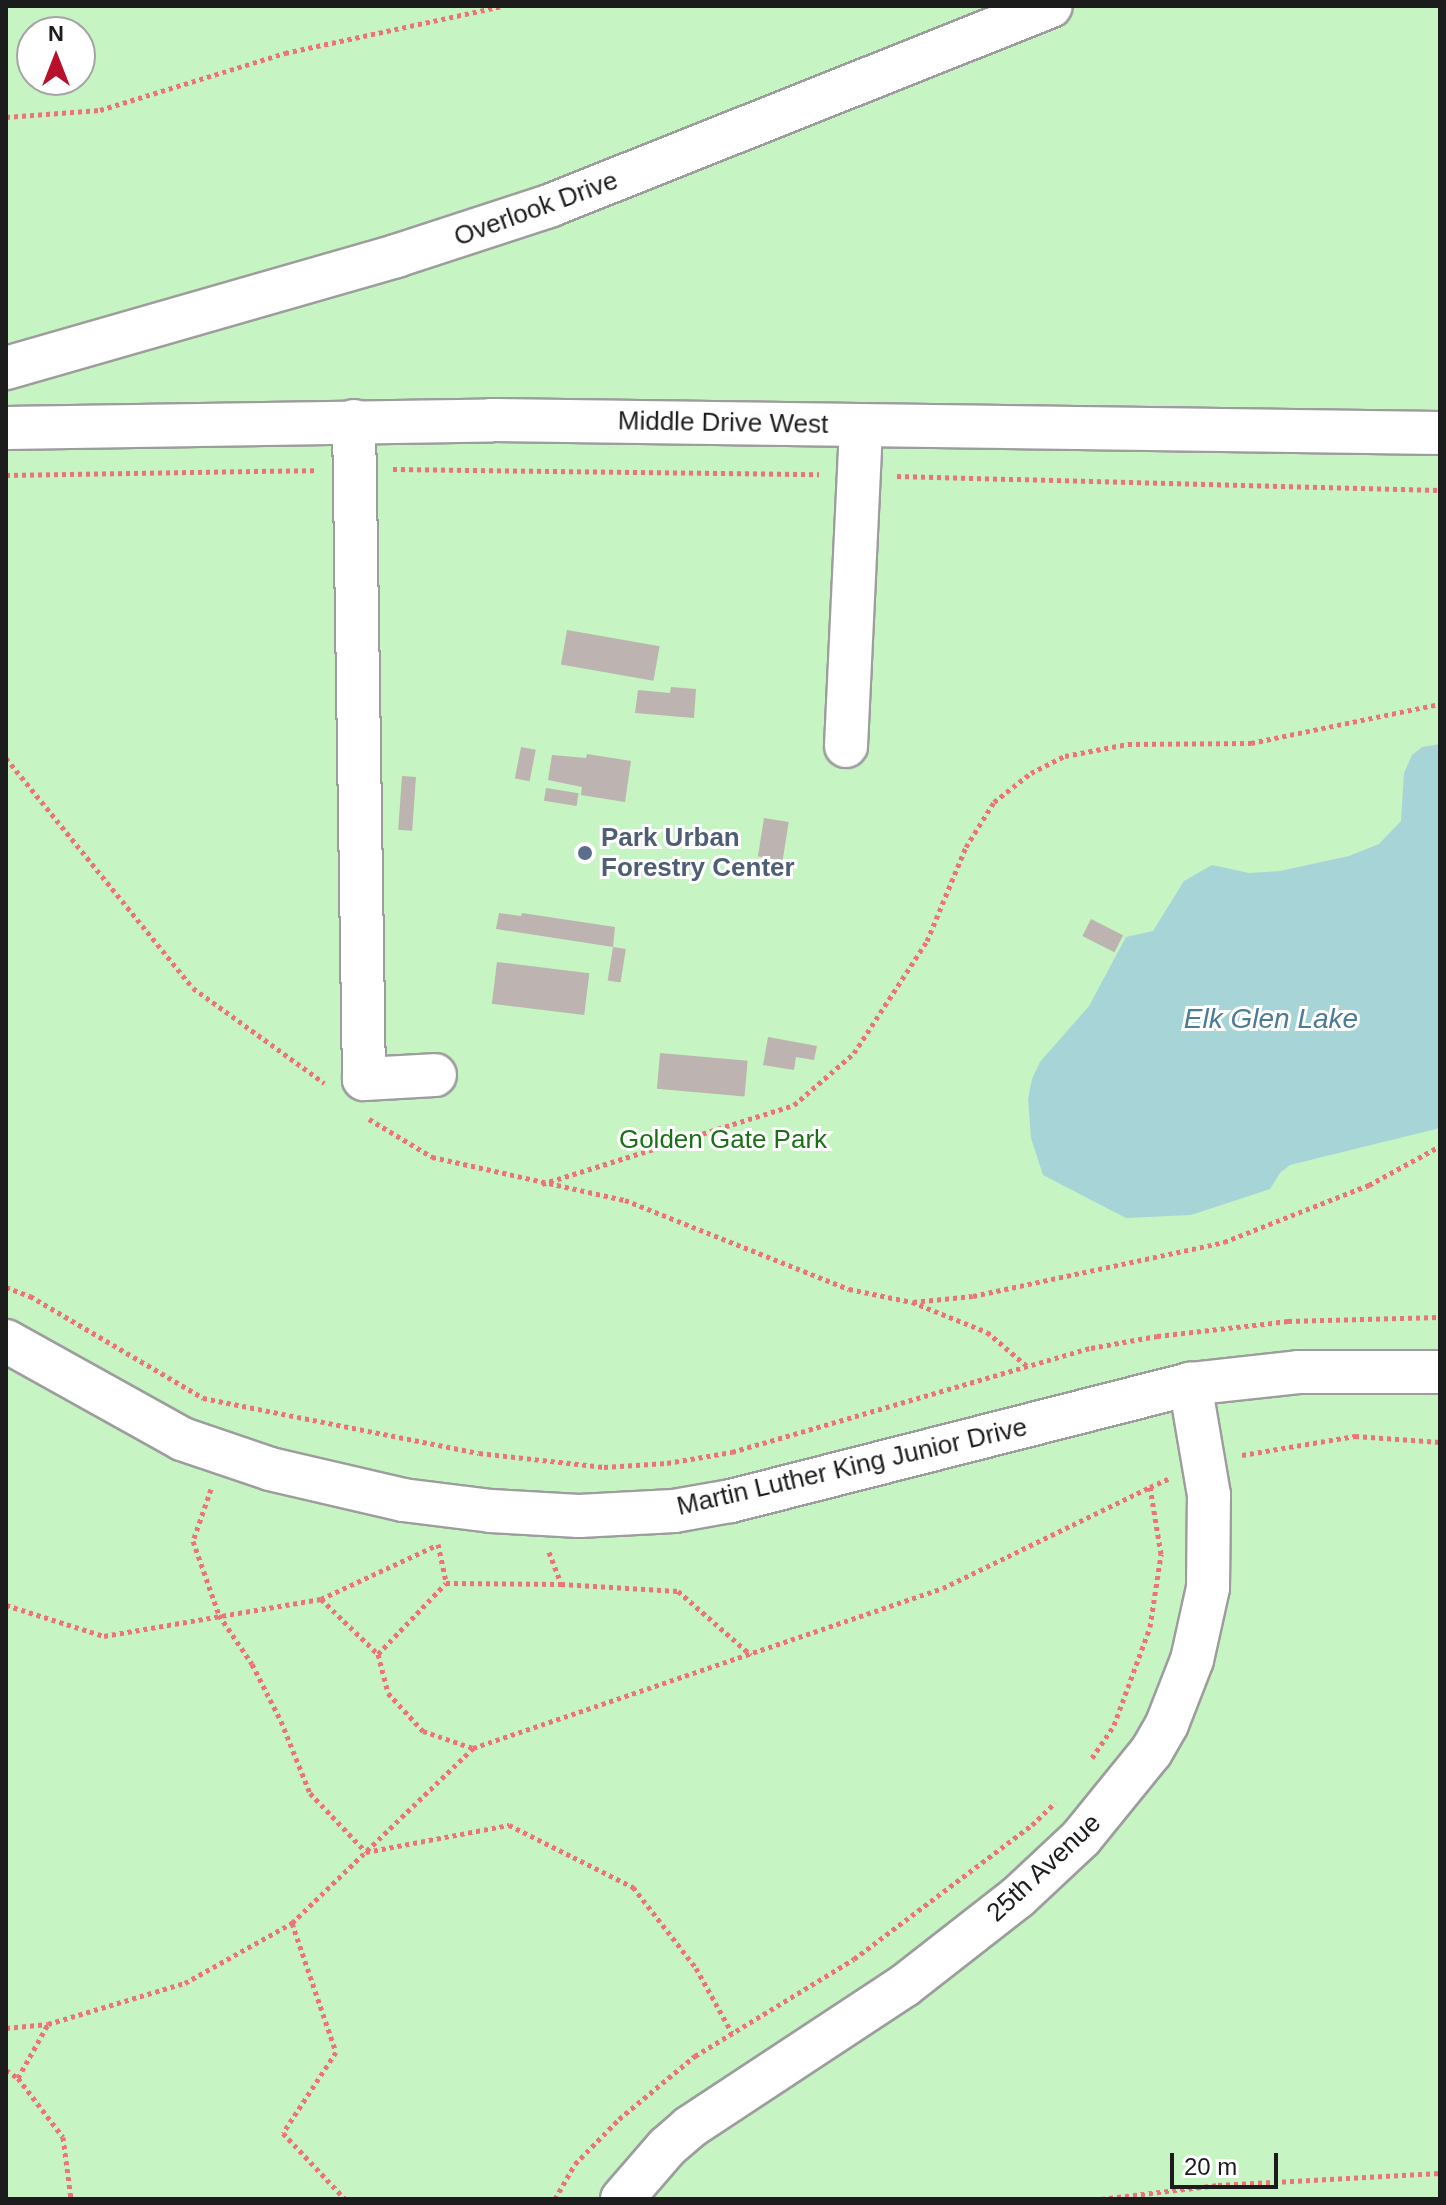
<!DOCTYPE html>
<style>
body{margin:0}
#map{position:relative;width:1446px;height:2205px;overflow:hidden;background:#ede8e3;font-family:Helvetica,sans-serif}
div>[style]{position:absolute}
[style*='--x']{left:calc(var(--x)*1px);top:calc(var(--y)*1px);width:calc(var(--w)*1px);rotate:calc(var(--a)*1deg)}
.park>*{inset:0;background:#c6f4c3}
.water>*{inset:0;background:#a7d4d7}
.building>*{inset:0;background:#bdb3b0;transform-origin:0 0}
.path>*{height:5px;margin-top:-2.5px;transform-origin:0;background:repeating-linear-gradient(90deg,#ee7379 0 4px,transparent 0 8px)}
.roads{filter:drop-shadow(2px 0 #9d9d9d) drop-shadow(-2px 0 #9d9d9d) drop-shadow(0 2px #9d9d9d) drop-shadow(0 -2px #9d9d9d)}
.minor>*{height:42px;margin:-21px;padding:0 21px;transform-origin:21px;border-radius:21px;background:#fff}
.dots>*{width:22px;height:22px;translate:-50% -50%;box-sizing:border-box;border:4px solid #fff;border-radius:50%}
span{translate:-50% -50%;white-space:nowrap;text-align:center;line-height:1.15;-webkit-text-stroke:6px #fff;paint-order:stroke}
.street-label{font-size:26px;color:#1c1c1c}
.service-label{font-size:26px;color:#4e5e75;font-weight:700}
.left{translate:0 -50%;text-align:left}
.park-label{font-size:26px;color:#1a7114}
.water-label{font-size:28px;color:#4b7b95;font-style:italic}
.frame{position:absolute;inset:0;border:8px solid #1c1c1c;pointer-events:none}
.north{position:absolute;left:16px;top:16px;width:80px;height:80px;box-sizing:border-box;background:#fff;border:2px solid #a4a4a4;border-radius:50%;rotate:0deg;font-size:22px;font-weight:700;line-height:32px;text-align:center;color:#1c1c1c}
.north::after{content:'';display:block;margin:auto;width:28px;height:36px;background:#b8102a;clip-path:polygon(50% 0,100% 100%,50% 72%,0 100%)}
.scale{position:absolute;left:1170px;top:2153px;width:108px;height:36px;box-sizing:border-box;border:4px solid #1c1c1c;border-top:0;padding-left:10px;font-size:24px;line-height:28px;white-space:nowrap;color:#1c1c1c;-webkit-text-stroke:6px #fff;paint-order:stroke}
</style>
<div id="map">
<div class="park">
<div style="clip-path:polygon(evenodd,6px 6px,1440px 6px,1440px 2199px,6px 2199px,6px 6px,32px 32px,80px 32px,80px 80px,32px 80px,32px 32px)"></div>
</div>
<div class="water">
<div style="clip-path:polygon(1440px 744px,1440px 1128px,1290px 1165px,1280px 1173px,1270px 1189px,1191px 1215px,1126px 1218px,1043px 1175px,1031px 1138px,1028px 1099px,1032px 1079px,1040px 1062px,1089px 1006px,1126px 937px,1153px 931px,1184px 881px,1212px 865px,1249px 873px,1280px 871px,1349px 856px,1379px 844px,1401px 821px,1404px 773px,1412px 755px,1422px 747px)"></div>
</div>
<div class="building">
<div style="left:567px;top:630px;width:94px;height:35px;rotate:10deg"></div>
<div style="clip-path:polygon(671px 687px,696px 689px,694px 718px,635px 713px,638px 690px,670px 693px)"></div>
<div style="left:521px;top:747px;width:15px;height:32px;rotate:11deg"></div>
<div style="clip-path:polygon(587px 754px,631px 761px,625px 802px,581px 795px,582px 787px,548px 780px,552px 755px,586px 758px)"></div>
<div style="left:402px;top:776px;width:14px;height:54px;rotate:4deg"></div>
<div style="left:546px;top:788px;width:33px;height:13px;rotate:9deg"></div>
<div style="left:764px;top:818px;width:25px;height:39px;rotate:9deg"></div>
<div style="clip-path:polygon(499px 913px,521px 916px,522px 913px,615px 927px,613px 947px,496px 929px)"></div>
<div style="left:1091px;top:919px;width:36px;height:19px;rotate:27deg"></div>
<div style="left:613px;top:947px;width:13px;height:34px;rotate:9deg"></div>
<div style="left:497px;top:962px;width:93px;height:42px;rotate:7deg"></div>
<div style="clip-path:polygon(768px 1037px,817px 1046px,814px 1060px,796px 1057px,794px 1070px,763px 1065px)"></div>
<div style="left:660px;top:1053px;width:88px;height:36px;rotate:5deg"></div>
</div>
<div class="path">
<div style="--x:6;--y:117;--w:94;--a:-4.3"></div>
<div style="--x:100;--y:110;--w:194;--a:-17.1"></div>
<div style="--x:285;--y:53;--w:222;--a:-12.2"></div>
<div style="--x:393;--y:469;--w:426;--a:0.7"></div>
<div style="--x:6;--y:475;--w:309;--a:-0.9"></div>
<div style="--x:897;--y:476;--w:543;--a:1.48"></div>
<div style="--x:6;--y:758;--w:296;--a:50.9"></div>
<div style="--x:193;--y:988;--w:162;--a:35.9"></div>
<div style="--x:369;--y:1119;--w:74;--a:31.1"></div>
<div style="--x:432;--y:1157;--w:198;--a:12.6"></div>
<div style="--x:625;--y:1200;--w:241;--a:21.7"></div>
<div style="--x:849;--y:1289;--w:64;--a:11.7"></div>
<div style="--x:912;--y:1302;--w:81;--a:21.8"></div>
<div style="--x:987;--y:1332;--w:52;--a:40.4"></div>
<div style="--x:542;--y:1184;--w:264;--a:-17.4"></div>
<div style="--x:794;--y:1105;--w:79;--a:-40.9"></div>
<div style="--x:854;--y:1053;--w:134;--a:-56.9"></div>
<div style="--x:927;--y:941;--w:102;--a:-67.5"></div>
<div style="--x:966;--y:847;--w:53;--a:-58.1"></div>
<div style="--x:994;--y:802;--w:47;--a:-38.1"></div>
<div style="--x:1031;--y:773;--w:38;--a:-27"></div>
<div style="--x:1065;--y:756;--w:64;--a:-10.8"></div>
<div style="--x:1128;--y:744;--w:123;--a:-0.5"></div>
<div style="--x:1251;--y:743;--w:193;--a:-11.7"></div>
<div style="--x:6;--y:1287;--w:26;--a:21"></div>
<div style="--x:30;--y:1296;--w:201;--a:30.5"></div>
<div style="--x:203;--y:1398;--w:281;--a:11.3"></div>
<div style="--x:479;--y:1453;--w:126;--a:6.4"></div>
<div style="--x:604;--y:1467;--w:63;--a:-3.6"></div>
<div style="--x:667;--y:1463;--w:66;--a:-9.6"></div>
<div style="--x:732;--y:1452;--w:374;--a:-16.2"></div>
<div style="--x:1091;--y:1348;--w:67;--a:-10.3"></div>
<div style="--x:1157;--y:1336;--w:132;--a:-6.5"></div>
<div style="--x:1288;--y:1321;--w:152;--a:-1.5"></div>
<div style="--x:913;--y:1302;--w:60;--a:-5.7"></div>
<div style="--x:973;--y:1296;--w:257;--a:-12.1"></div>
<div style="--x:1224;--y:1242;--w:156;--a:-21.5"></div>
<div style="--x:1369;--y:1185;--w:81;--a:-28.8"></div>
<div style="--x:1242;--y:1455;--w:115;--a:-9.5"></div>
<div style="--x:1355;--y:1436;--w:85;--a:4"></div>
<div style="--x:211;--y:1489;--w:55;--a:109.1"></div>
<div style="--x:193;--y:1541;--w:78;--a:70.6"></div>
<div style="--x:219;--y:1615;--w:59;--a:56"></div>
<div style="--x:252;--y:1664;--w:64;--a:63"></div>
<div style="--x:281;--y:1721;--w:78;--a:68.1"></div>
<div style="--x:310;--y:1793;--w:81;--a:46.5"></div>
<div style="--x:366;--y:1852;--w:146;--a:-10.7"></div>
<div style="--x:509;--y:1825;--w:139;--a:26.6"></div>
<div style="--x:633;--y:1887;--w:103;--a:52.1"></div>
<div style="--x:696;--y:1968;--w:74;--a:61"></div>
<div style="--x:438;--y:1544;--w:40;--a:78"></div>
<div style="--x:549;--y:1552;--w:34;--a:69"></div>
<div style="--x:321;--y:1599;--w:128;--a:-25"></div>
<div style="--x:6;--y:1605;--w:103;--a:17.6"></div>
<div style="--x:104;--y:1636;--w:220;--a:-9.7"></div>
<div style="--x:321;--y:1599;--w:79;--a:44"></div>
<div style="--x:378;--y:1654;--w:98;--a:-46.2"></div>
<div style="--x:446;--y:1583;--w:115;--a:0.5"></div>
<div style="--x:561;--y:1584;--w:117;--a:3.4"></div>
<div style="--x:678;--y:1591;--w:97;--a:41.2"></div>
<div style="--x:378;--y:1654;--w:40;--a:75.6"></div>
<div style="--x:388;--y:1693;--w:52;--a:47.4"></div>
<div style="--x:423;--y:1731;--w:53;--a:18.8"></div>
<div style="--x:1092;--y:1758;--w:40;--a:-56"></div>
<div style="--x:1114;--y:1725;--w:104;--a:-69.8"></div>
<div style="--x:1150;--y:1627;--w:74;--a:-81.4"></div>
<div style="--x:1161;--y:1554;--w:68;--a:-99.3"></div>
<div style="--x:1150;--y:1487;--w:20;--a:-24"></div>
<div style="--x:292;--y:1923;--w:136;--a:71.2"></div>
<div style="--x:336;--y:2052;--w:97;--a:123.2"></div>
<div style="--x:283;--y:2133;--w:91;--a:46.8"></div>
<div style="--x:6;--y:2028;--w:42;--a:-5.4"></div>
<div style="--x:48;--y:2024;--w:143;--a:-16.7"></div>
<div style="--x:185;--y:1983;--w:123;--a:-29.3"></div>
<div style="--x:292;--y:1923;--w:252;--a:-44"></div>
<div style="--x:473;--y:1748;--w:496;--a:-18.8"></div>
<div style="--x:943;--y:1588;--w:230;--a:-26"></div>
<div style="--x:6;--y:2070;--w:14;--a:34"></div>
<div style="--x:18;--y:2078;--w:74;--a:52.7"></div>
<div style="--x:63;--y:2137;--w:63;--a:82.6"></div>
<div style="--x:18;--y:2078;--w:62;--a:-60.9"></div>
<div style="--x:555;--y:2199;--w:40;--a:-60.3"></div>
<div style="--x:575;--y:2164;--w:63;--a:-45.6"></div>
<div style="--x:619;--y:2119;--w:99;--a:-39.7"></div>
<div style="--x:695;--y:2056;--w:186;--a:-31.4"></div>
<div style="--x:854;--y:1959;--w:223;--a:-37"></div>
<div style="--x:1032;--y:1825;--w:32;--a:-44"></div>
<div style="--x:1101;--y:2199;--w:118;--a:-6.8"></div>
<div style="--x:1218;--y:2185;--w:222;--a:-3.1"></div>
</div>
<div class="roads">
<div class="minor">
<div style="--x:6;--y:368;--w:406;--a:-16"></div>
<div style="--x:396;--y:256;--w:161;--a:-18.1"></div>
<div style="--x:549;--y:206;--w:540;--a:-21.72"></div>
<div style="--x:354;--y:421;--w:658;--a:89.13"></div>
<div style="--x:364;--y:1079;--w:71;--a:-3.2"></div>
<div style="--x:6;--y:428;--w:485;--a:-0.9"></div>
<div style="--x:491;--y:420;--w:949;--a:0.78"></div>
<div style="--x:846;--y:746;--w:321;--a:-87.3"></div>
<div style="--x:6;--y:1341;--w:201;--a:29.1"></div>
<div style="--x:182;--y:1439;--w:93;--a:18.8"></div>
<div style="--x:270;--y:1469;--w:137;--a:13.1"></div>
<div style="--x:403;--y:1500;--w:89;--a:7.1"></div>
<div style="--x:491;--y:1511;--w:88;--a:3.3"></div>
<div style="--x:579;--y:1516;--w:95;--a:-3"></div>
<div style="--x:674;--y:1511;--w:58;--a:-10"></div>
<div style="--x:731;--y:1501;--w:474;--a:-14.3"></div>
<div style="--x:1190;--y:1384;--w:109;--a:-6.3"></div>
<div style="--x:1298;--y:1372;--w:142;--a:0"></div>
<div style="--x:622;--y:2199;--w:69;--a:-49.1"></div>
<div style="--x:667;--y:2147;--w:30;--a:-41"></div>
<div style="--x:690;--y:2127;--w:256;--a:-33.4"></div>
<div style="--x:904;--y:1986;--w:145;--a:-38"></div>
<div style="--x:1018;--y:1897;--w:86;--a:-43.1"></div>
<div style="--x:1081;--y:1838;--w:111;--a:-50.9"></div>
<div style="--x:1151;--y:1752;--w:32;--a:-60"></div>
<div style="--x:1167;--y:1724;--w:69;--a:-68.7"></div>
<div style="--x:1192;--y:1660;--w:74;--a:-77.5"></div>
<div style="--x:1208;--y:1588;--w:93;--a:-89.4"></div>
<div style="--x:1209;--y:1495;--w:113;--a:-99.7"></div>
</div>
</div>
<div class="dots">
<div style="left:585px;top:853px;background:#5c6f8a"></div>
</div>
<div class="street-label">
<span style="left:536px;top:209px;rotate:-20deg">Overlook Drive</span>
<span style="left:723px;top:423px;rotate:1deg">Middle Drive West</span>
<span style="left:852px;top:1467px;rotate:-13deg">Martin Luther King Junior Drive</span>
<span style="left:1044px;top:1868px;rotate:-43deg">25th Avenue</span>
</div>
<div class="service-label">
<span class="left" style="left:601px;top:853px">Park Urban<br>Forestry Center</span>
</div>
<div class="park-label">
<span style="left:723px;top:1140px">Golden Gate Park</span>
</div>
<div class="water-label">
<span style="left:1271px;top:1019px">Elk Glen Lake</span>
</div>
<div class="frame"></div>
<div class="north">N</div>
<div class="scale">20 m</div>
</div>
